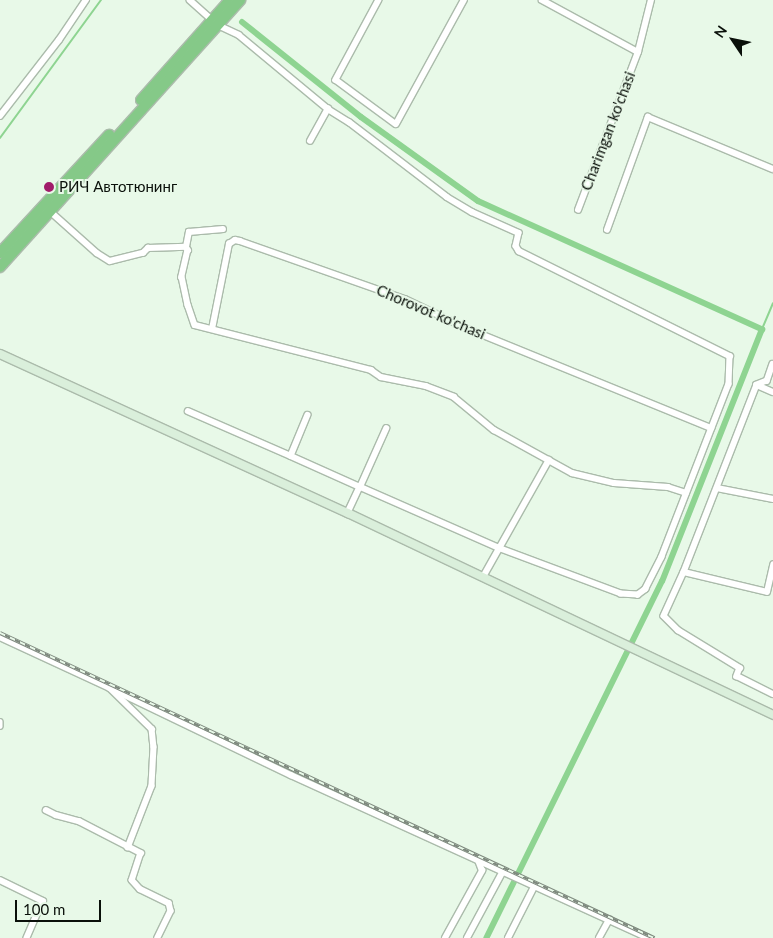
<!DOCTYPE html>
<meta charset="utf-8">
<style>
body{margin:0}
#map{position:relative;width:773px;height:938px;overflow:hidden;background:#e8f9e8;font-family:Lato,sans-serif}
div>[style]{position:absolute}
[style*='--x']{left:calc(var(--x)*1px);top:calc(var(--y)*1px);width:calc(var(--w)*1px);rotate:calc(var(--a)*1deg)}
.stream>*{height:2px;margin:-1px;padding:0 1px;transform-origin:1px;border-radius:1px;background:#8ed491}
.canal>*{height:6px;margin:-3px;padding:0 3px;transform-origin:3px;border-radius:3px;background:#8ed491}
.roads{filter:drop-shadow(1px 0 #abbbab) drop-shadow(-1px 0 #abbbab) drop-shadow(0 1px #abbbab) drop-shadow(0 -1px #abbbab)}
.street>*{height:5.5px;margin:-2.75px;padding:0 2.75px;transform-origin:2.75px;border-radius:2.75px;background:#fff}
.secondary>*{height:8px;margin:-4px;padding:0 4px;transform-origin:4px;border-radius:4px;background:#daefdb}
.highway>*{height:10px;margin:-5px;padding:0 5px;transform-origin:5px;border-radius:5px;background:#85c988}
.rail>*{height:4px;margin-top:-2px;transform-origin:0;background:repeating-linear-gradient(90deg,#e8f9e8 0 5.5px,#7e897e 0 11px);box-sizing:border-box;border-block:1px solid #7e897e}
.dots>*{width:14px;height:14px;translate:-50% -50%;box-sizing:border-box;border:2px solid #e8f9e8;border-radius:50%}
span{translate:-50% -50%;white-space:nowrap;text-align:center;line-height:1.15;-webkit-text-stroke:4px #e8f9e8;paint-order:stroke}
.street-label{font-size:15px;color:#0a100a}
.poi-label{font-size:15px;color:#0a100a}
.left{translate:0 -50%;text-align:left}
.north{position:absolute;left:708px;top:15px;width:50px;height:50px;-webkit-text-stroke:4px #e8f9e8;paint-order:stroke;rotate:304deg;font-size:14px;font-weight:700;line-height:20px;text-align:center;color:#0a100a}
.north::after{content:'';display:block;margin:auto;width:18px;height:22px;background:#0a100a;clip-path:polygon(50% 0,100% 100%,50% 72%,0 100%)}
.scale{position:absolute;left:15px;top:900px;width:86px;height:22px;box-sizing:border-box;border:2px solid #0a100a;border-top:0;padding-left:6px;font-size:15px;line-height:18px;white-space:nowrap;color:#0a100a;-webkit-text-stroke:4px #e8f9e8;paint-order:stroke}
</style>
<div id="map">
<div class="stream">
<div style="--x:0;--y:138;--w:171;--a:-53.8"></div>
<div style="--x:762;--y:329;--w:28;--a:-67"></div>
</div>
<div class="canal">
<div style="--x:242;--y:22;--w:152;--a:38.6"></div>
<div style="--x:361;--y:117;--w:144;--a:35.7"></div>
<div style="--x:478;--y:201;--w:312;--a:24.3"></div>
<div style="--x:762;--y:329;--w:271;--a:111.6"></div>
<div style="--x:662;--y:581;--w:398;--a:116.2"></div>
</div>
<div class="roads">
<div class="street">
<div style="--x:190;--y:0;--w:30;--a:42"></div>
<div style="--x:379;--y:0;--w:91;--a:118.3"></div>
<div style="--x:336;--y:80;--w:74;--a:36.3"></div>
<div style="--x:396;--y:124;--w:141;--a:-61.3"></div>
<div style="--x:542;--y:0;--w:109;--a:28.4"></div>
<div style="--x:218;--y:25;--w:23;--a:25"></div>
<div style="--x:239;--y:35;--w:116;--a:39.7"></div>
<div style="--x:328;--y:109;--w:25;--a:32"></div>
<div style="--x:349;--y:122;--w:123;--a:37.4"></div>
<div style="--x:447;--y:197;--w:29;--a:31"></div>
<div style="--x:472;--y:212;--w:51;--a:24.1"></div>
<div style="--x:519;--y:233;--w:13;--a:103"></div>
<div style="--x:516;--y:246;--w:6;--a:59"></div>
<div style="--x:519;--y:251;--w:236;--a:26.5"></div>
<div style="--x:730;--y:356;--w:28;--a:92"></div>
<div style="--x:729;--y:384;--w:186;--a:111.2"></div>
<div style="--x:662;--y:557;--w:36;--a:117"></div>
<div style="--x:646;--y:589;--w:10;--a:143"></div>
<div style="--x:638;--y:595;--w:17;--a:-177"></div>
<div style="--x:621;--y:594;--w:131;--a:-159.5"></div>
<div style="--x:498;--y:548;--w:151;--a:-156.2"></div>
<div style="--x:360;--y:487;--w:64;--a:-65.9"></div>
<div style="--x:0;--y:116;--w:96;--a:-52.2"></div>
<div style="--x:59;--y:40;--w:48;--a:-56"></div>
<div style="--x:310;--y:141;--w:37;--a:-61"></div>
<div style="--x:578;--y:210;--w:169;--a:-69.2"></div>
<div style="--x:638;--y:52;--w:54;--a:-76"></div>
<div style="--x:50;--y:211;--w:63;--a:41.8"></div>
<div style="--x:97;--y:253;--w:15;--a:32"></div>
<div style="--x:110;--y:261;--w:34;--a:-14"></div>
<div style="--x:143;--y:253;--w:7;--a:-45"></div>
<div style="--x:148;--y:248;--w:38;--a:-2"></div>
<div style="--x:186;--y:247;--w:4;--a:56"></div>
<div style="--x:188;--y:250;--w:28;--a:103"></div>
<div style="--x:182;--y:277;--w:29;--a:78"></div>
<div style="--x:188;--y:305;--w:21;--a:71"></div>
<div style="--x:195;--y:325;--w:182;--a:14.3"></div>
<div style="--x:371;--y:370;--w:12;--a:35"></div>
<div style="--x:381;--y:377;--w:46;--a:11.3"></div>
<div style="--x:426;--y:386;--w:30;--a:21"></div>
<div style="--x:454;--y:397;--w:52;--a:39.5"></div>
<div style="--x:494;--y:430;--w:89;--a:28.9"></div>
<div style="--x:572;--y:473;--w:43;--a:13.4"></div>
<div style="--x:614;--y:483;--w:54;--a:4.2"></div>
<div style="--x:668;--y:487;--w:19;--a:18"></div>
<div style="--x:607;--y:230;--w:120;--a:-70.1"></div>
<div style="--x:648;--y:117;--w:135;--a:22.6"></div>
<div style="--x:186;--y:247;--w:15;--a:-79"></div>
<div style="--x:189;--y:232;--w:34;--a:-5"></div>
<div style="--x:212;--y:329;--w:87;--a:-78.7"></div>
<div style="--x:229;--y:244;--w:7;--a:-34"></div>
<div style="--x:235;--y:240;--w:5;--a:11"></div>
<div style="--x:240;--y:241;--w:175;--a:19.4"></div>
<div style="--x:405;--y:299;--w:68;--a:25.4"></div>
<div style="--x:466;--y:328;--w:265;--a:22.2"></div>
<div style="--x:773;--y:364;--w:18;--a:109"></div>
<div style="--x:767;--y:381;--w:11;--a:158"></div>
<div style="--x:757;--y:385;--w:201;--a:111.3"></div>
<div style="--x:684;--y:572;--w:85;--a:13.5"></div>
<div style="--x:767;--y:592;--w:28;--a:-77"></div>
<div style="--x:757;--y:385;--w:17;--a:24"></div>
<div style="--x:188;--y:411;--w:112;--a:23.6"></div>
<div style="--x:308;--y:415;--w:44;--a:112.5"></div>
<div style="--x:291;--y:456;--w:76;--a:24.2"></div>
<div style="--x:360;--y:487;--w:29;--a:115"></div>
<div style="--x:717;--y:488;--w:57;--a:11.1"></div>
<div style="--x:684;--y:572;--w:48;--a:114.4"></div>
<div style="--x:664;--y:616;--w:20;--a:45"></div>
<div style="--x:678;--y:630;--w:73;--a:31.5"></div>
<div style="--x:740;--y:668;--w:9;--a:111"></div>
<div style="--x:737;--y:676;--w:40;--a:26.6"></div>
<div style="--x:483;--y:577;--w:134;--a:-60.6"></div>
<div style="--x:0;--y:637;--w:121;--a:24.9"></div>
<div style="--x:110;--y:688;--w:59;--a:44.3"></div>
<div style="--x:152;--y:729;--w:18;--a:84"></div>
<div style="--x:154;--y:747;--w:39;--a:93"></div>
<div style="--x:152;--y:786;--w:66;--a:111.2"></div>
<div style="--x:110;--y:688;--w:201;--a:25.7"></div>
<div style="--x:291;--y:775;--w:392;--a:24.5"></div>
<div style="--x:0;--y:722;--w:4;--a:90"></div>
<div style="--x:46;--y:810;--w:11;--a:27"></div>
<div style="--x:56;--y:815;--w:24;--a:15"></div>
<div style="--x:79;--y:821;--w:70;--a:27.3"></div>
<div style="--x:141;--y:853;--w:28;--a:108"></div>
<div style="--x:132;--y:880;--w:12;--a:48"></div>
<div style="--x:140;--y:889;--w:32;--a:26"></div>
<div style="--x:169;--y:903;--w:8;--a:76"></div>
<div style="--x:171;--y:911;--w:30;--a:116"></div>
<div style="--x:0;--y:880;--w:48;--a:26"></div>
<div style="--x:43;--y:901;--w:40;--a:113.4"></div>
<div style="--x:445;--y:938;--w:77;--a:-61.1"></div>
<div style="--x:482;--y:871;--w:9;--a:-111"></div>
<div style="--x:467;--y:938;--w:74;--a:-61.7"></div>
<div style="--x:508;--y:938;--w:57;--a:-63"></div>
<div style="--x:599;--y:938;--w:21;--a:-61"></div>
</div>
<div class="secondary">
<div style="--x:0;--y:354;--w:383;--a:24.6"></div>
<div style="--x:348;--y:513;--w:471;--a:25.4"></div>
</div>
<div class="highway">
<div style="--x:141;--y:100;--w:134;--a:-48.3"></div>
<div style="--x:0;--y:253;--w:161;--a:-47.3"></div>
<div style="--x:0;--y:267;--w:359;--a:-48"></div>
</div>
</div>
<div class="rail">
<div style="--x:0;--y:633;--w:722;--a:25"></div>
</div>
<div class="dots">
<div style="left:49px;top:187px;background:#a11c6a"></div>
</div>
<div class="street-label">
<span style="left:608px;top:131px;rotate:-69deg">Charimgan ko'chasi</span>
<span style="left:431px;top:312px;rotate:23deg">Chorovot ko'chasi</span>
</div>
<div class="poi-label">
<span class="left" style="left:59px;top:187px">РИЧ Автотюнинг</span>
</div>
<div class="north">N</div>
<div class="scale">100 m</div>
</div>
